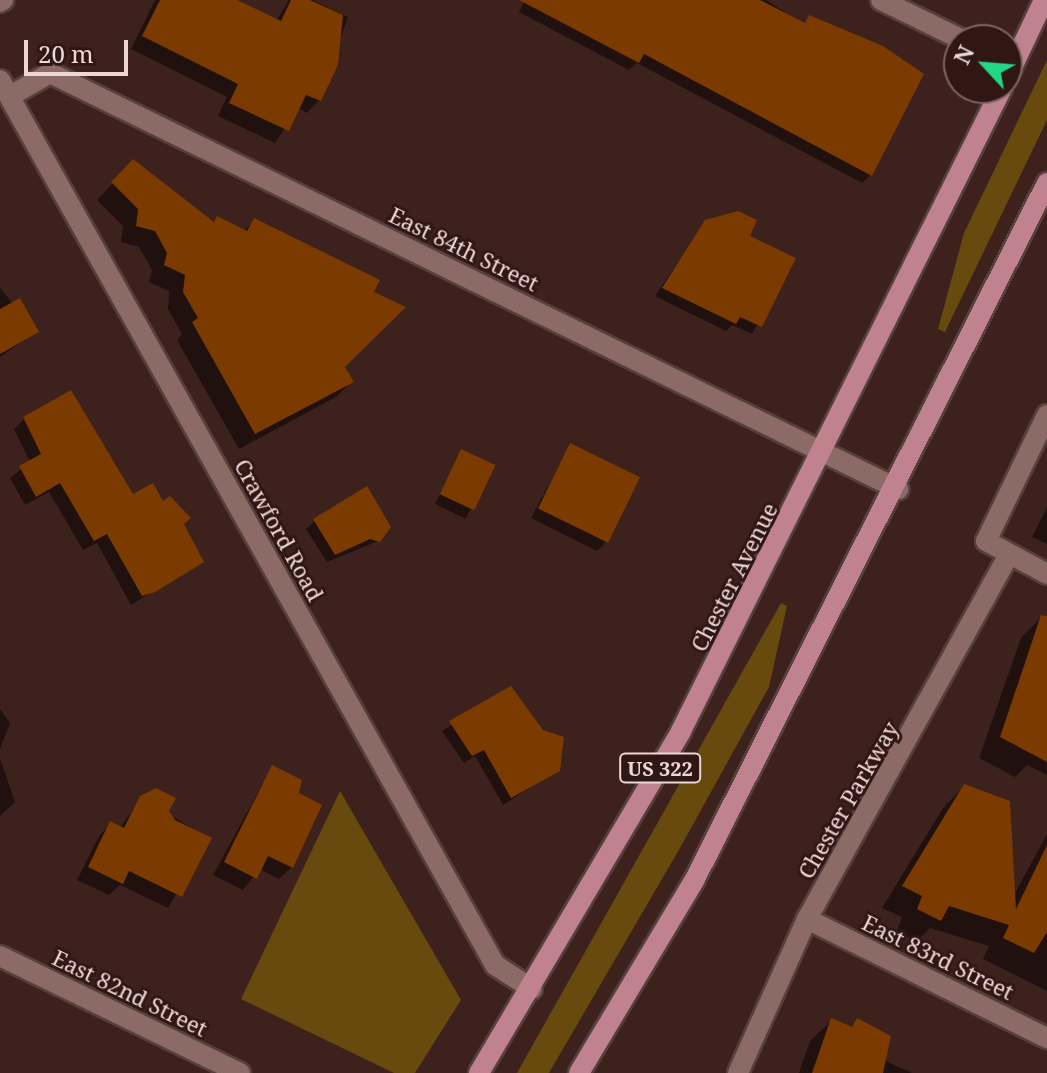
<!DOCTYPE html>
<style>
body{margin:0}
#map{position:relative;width:1047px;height:1073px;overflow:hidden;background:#3c211d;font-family:"Noto Serif",serif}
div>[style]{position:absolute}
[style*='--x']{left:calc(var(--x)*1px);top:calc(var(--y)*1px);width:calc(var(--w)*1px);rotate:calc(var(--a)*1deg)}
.green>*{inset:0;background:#684a0e}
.shadow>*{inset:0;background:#0007;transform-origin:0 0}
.building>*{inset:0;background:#7a3a00;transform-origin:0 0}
.roads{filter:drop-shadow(2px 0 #563f3d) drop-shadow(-2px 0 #563f3d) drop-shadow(0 2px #563f3d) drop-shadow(0 -2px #563f3d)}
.street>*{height:20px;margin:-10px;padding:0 10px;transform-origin:10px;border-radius:10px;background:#8c6b66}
.primary>*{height:20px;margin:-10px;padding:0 10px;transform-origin:10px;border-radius:10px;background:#c0828e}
span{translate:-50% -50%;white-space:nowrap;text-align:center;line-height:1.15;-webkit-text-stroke:6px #311714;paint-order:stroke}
.shield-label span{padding:2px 6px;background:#311714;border:2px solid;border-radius:6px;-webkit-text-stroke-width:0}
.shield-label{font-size:20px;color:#ebd8d5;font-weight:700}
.street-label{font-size:22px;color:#ebd8d5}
.north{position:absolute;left:943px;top:24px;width:80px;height:80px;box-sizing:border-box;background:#311714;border:2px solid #7b6461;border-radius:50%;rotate:296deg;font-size:22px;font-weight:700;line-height:32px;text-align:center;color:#ebd8d5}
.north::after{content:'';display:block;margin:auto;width:28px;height:36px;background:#22d887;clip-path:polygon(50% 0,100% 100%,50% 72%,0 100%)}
.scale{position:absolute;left:24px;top:40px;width:104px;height:36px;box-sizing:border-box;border:4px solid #ebd8d5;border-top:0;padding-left:10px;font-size:24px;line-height:28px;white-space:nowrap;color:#ebd8d5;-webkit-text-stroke:6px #311714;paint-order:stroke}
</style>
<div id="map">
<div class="green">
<div style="clip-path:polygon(1047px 60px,1047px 120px,945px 332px,938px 329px,964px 233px)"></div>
<div style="clip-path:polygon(781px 603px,787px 606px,769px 687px,680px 848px,549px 1073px,517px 1073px)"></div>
<div style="clip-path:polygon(340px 791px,461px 1000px,415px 1073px,394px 1073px,241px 999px)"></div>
</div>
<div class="shadow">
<div style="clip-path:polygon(155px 0,233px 0,276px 21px,289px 0,313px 0,348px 17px,319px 100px,307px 113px,298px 108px,275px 143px,218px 116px,227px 97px,131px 49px)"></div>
<div style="clip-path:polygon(525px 0,766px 0,803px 24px,810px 17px,871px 175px,862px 183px,637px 63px,629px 70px,519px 12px)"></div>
<div style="clip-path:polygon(133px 162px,213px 223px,243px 232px,254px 221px,352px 381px,336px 397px,239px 449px,177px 340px,182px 334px,168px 309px,169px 291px,149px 282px,152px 270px,139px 247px,121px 242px,123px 226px,97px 200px)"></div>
<div style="clip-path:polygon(706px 222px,794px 259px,752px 334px,732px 325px,726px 331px,655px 296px)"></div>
<div style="clip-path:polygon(0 288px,36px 332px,0 357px)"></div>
<div style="clip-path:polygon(24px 419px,133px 496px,162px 504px,201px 561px,131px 605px,97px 543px,83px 550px,49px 492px,25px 505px,10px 478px,30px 462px,14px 429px)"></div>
<div style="clip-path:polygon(570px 446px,605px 543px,597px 551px,531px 518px)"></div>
<div style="left:461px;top:451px;width:34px;height:59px;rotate:26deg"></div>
<div style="clip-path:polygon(1047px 507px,1047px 544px,1032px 537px)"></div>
<div style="clip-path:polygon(315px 521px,378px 541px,327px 562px,306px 529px)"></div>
<div style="clip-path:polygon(1042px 616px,1047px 775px,1027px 765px,1015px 777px,979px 758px,1021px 638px)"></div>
<div style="clip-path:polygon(510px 689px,558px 770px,503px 805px,475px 756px,464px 763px,442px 731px)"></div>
<div style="clip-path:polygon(0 709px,10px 723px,0 749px)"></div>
<div style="clip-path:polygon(0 759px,15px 802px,0 816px)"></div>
<div style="clip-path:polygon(272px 767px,292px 867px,279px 879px,259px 869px,243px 890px,213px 875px)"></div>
<div style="clip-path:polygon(964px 786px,1014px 895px,1047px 834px,1047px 991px,983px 959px,989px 946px,930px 928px,917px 941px,897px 931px,902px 917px,882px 908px,943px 808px)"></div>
<div style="clip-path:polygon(141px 798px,209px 838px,168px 908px,120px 885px,109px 895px,77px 880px,99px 836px,111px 823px,120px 828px)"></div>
<div style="clip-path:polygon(832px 1020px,850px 1028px,858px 1020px,883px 1060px,912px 1073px,799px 1073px,810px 1041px)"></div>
</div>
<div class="building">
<div style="clip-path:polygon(160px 0,237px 0,281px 21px,291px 0,310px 0,343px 15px,338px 65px,321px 101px,306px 95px,289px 131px,229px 103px,238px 84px,142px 36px)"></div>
<div style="clip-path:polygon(519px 0,760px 0,805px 23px,809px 15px,883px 46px,924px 74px,872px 176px,644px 54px,639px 63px)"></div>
<div style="clip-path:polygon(133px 159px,214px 222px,217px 216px,247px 231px,254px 218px,380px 280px,374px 292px,406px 307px,345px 367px,354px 382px,255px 434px,192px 322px,198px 318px,183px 292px,185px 275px,164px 265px,167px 253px,155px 231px,136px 226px,138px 209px,111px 182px)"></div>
<div style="clip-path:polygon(738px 211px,757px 220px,750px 236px,796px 258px,762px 327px,740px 317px,736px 324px,662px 288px,705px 220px)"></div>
<div style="clip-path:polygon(20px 298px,39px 332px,0 354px,0 309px)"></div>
<div style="clip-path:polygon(71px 390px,133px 494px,153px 483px,163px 501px,170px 496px,191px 518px,184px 524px,204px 562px,155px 592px,142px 596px,107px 534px,94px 541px,60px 483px,36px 497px,19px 466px,41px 454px,23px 417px)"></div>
<div style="left:570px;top:443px;width:78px;height:73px;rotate:26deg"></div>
<div style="left:461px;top:449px;width:38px;height:50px;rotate:25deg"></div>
<div style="clip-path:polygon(367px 486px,391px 527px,380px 542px,370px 539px,335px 555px,313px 519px)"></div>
<div style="clip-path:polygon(1041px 615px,1047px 616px,1047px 762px,1000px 737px)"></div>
<div style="clip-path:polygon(511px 686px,543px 730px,564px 737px,560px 771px,511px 798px,484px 750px,472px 756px,449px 721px)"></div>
<div style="clip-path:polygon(272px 765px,302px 780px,299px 793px,322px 805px,293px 868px,268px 856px,257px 879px,224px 862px)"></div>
<div style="clip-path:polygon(964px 784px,1010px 801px,1016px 909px,1047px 845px,1047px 932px,1034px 953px,1003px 938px,1009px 925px,949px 906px,941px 921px,917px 909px,922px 896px,902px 886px)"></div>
<div style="clip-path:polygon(156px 788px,176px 798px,169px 811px,175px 820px,212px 838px,182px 897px,129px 871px,123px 884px,88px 867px,110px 821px,124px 828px,140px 796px)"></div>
<div style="clip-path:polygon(831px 1018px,852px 1027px,857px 1018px,891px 1036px,883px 1073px,812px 1073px)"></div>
</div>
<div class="roads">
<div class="street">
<div style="--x:881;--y:0;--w:91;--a:26"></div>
<div style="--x:0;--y:2;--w:4;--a:-34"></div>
<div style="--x:0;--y:80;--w:1014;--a:60.78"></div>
<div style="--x:495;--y:965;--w:44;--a:33"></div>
<div style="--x:10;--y:96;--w:46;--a:-29.9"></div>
<div style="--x:50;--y:73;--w:945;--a:26.13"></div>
<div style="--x:1047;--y:415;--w:140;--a:115.8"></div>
<div style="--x:986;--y:541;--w:69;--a:28.4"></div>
<div style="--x:807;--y:919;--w:268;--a:26.4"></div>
<div style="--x:0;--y:956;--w:267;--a:26"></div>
<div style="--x:738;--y:1073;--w:169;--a:-65.9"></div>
<div style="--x:807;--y:919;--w:416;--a:-61"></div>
</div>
<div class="primary">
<div style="--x:1007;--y:78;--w:86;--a:-64.6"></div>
<div style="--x:479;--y:1073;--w:397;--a:-59.4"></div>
<div style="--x:681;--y:731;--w:719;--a:-63.47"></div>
<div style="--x:579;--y:1073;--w:226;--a:-59.1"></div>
<div style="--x:695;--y:879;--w:780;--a:-63.17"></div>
</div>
</div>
<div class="shield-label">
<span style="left:660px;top:768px">US 322</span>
</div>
<div class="street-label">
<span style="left:464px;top:249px;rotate:26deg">East 84th Street</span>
<span style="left:279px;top:530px;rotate:61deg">Crawford Road</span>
<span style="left:734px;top:577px;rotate:-63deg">Chester Avenue</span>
<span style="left:848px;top:800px;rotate:-60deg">Chester Parkway</span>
<span style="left:938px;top:957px;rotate:26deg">East 83rd Street</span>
<span style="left:130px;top:993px;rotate:26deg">East 82nd Street</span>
</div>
<div class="north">N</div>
<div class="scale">20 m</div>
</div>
